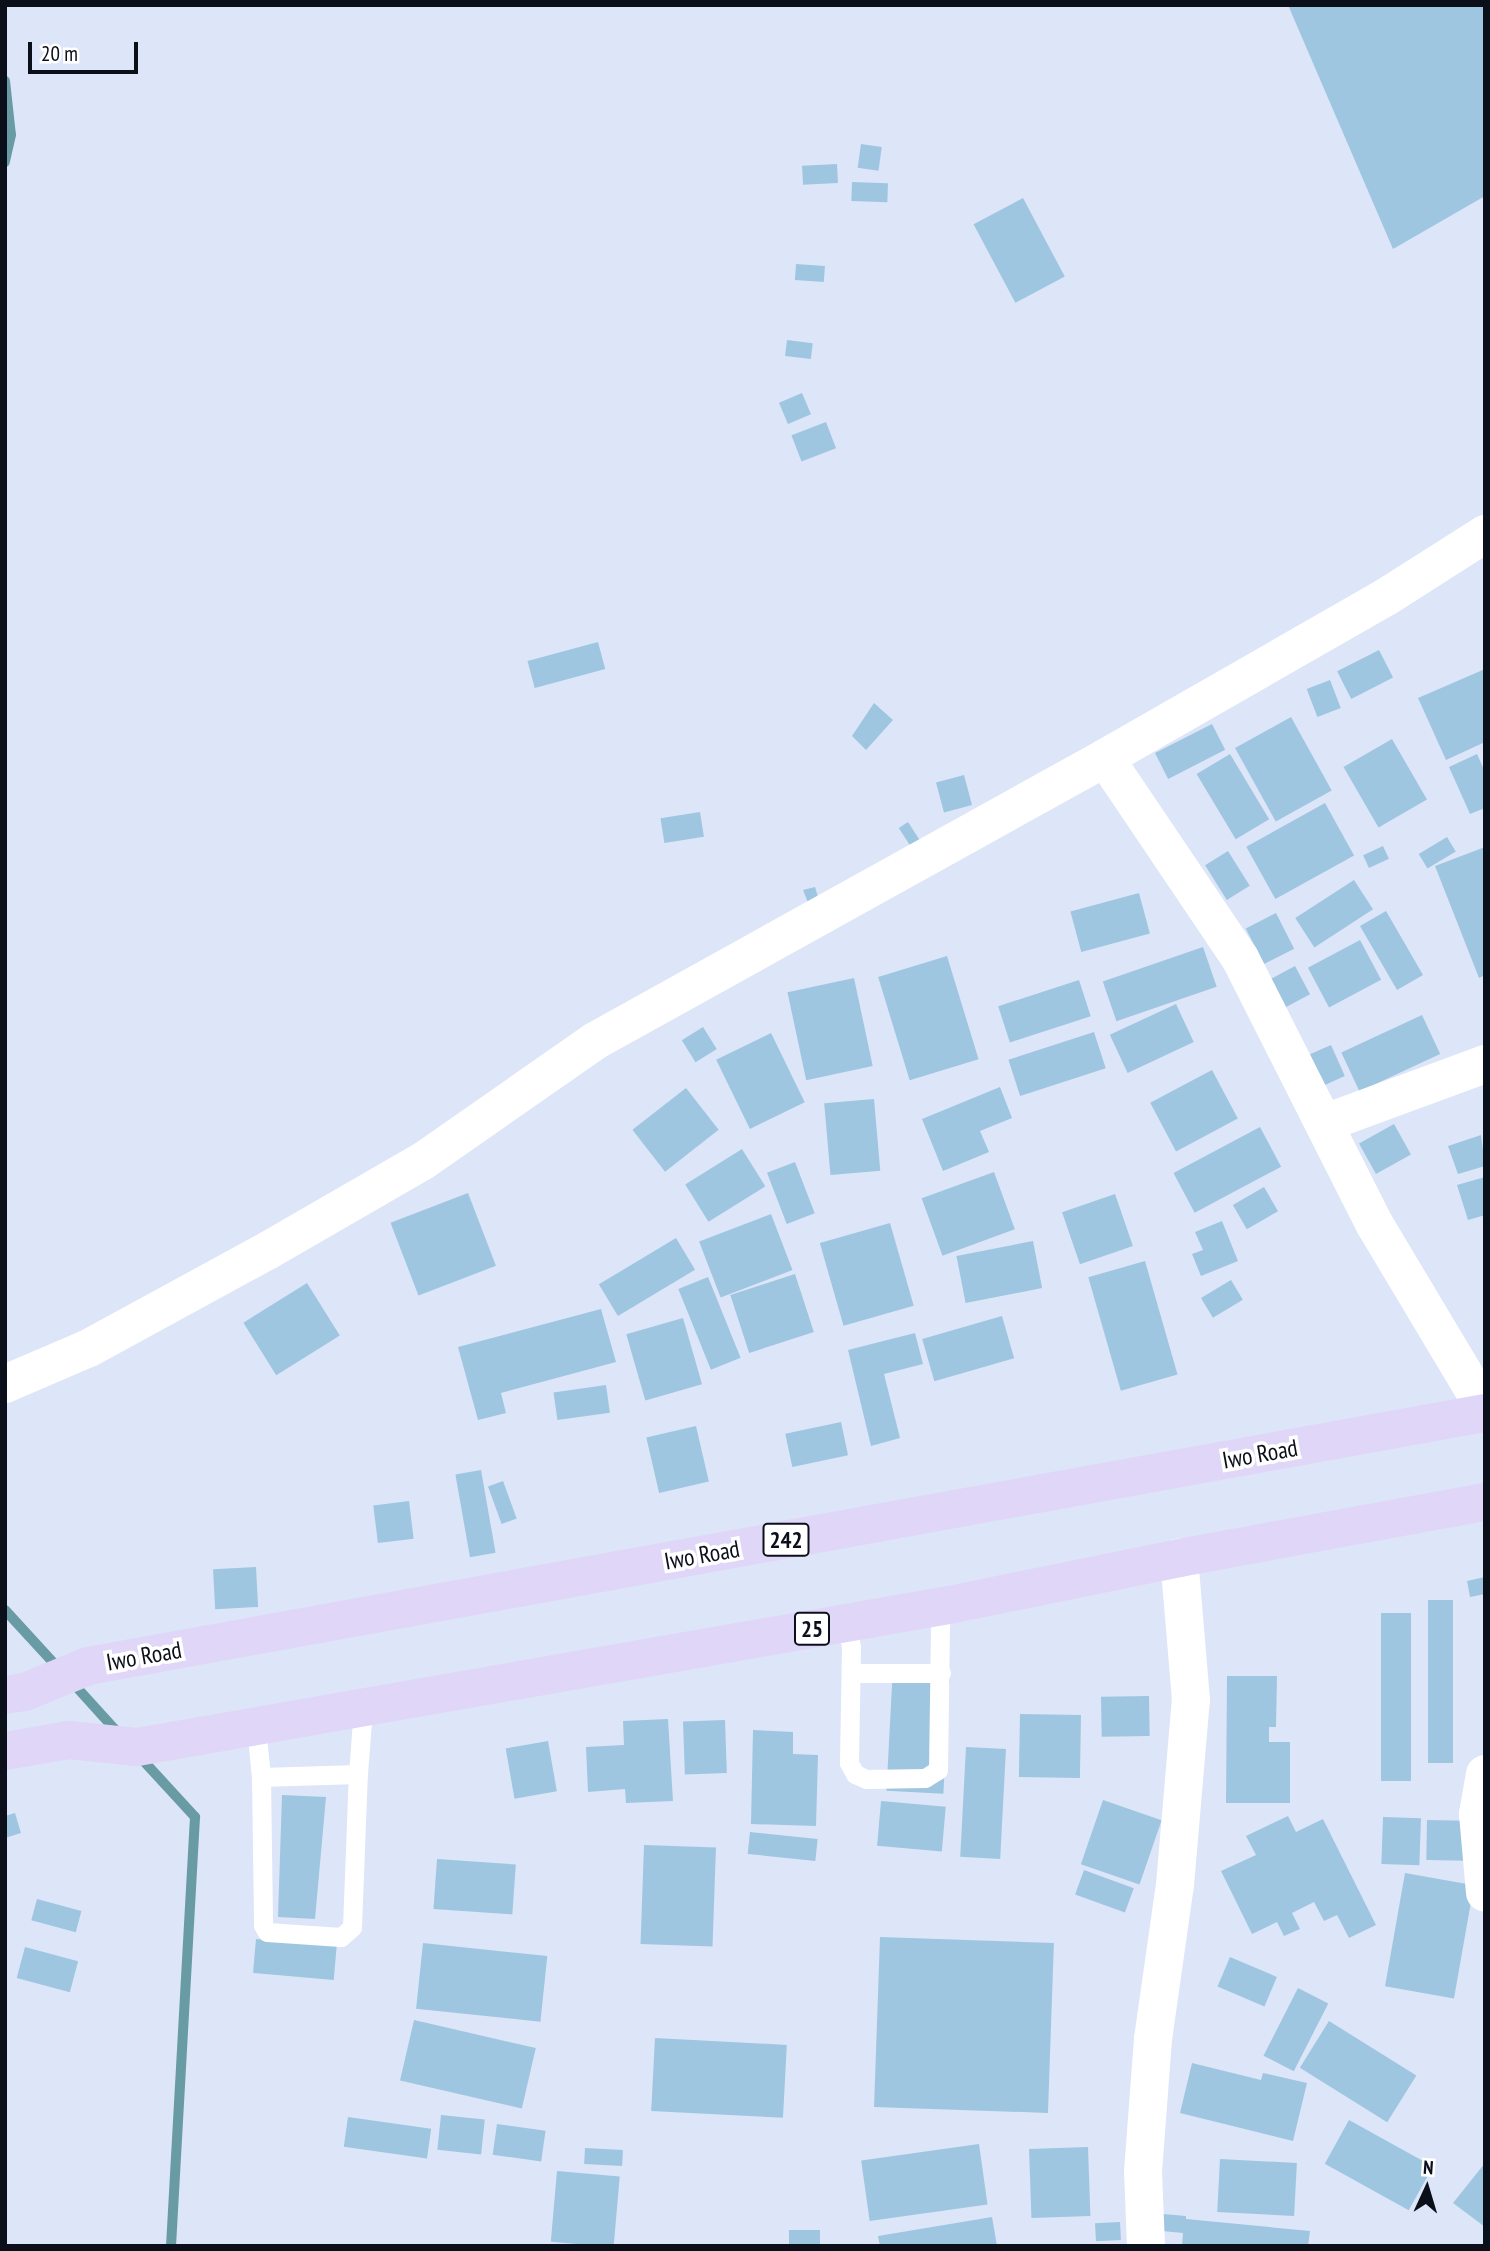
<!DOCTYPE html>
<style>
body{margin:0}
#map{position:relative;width:1490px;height:2251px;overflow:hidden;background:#dde5f9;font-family:"PT Sans Narrow",sans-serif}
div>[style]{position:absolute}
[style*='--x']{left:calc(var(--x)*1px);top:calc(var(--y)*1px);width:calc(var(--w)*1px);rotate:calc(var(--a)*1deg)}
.stream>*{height:10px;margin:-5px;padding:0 5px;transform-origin:5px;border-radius:5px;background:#689ba3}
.building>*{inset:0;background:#9fc6e0;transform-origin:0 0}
.lane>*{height:19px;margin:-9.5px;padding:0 9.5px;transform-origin:9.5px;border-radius:9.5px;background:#fff}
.street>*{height:38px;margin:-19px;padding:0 19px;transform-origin:19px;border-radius:19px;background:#fff}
.primary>*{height:38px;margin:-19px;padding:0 19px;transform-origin:19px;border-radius:19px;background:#e0d6f8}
span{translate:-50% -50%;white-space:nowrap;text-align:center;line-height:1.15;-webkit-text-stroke:7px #fff;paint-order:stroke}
.shield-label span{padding:2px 5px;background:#fff;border:2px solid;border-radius:5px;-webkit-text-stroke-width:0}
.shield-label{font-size:23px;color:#0b0f1a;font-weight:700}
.street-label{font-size:24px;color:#0b0f1a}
.frame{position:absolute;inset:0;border:7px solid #0b0f1a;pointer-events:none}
.north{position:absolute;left:1392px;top:2153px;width:70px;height:70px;-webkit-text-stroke:5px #fff;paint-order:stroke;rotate:4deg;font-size:19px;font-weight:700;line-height:28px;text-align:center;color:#0b0f1a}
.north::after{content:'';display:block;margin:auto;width:24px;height:32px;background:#0b0f1a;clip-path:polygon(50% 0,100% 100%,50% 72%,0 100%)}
.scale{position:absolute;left:28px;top:42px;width:110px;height:32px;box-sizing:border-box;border:4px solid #0b0f1a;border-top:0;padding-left:9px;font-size:21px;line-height:24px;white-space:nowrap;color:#0b0f1a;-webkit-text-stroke:5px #fff;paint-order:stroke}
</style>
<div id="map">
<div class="stream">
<div style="--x:5;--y:81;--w:54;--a:83.7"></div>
<div style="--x:11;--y:135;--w:28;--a:103"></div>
<div style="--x:5;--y:1610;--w:81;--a:47.5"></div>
<div style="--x:71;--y:1681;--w:72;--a:47.8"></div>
<div style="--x:139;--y:1756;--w:83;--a:47.4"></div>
<div style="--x:195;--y:1817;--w:430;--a:93.2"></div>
</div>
<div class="building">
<div style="clip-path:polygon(1288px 5px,1485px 5px,1485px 196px,1393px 249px)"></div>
<div style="left:861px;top:144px;width:21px;height:24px;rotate:8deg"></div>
<div style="left:837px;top:164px;width:19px;height:35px;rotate:87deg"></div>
<div style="left:852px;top:182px;width:36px;height:19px;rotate:2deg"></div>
<div style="left:1023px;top:198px;width:89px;height:56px;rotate:62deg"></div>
<div style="left:796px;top:264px;width:29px;height:16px;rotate:4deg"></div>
<div style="left:787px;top:340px;width:26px;height:16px;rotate:7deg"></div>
<div style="left:802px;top:393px;width:23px;height:25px;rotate:67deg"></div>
<div style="left:826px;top:422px;width:28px;height:37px;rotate:69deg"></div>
<div style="left:598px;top:642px;width:28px;height:73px;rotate:75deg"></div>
<div style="left:1379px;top:650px;width:31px;height:47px;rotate:63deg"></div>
<div style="clip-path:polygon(1485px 669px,1485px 742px,1446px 760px,1418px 698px)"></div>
<div style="left:1330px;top:680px;width:30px;height:25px;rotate:69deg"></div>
<div style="clip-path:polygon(874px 703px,893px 720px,866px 750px,852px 736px)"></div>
<div style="left:1291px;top:717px;width:84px;height:64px;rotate:61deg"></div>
<div style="left:1212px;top:724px;width:29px;height:64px;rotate:63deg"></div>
<div style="left:1392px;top:739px;width:70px;height:56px;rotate:60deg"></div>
<div style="left:1230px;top:754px;width:76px;height:39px;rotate:59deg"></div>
<div style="clip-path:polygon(1477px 754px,1485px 772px,1485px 808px,1470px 814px,1449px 767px)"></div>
<div style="left:964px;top:775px;width:31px;height:29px;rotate:75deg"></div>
<div style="left:1325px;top:803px;width:60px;height:90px;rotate:61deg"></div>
<div style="left:700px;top:812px;width:25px;height:40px;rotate:81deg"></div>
<div style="left:908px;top:822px;width:27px;height:11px;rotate:57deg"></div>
<div style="left:1447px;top:837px;width:17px;height:33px;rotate:59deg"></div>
<div style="left:1383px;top:846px;width:14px;height:22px;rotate:65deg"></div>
<div style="clip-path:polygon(1485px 847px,1485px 975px,1479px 978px,1435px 866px)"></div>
<div style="left:1228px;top:851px;width:41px;height:27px;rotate:58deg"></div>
<div style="left:1354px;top:880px;width:35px;height:70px;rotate:57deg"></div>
<div style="clip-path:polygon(815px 887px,821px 907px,811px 910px,803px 890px)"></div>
<div style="left:1139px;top:893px;width:42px;height:71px;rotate:75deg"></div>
<div style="left:1386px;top:911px;width:74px;height:30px;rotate:60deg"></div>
<div style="left:1276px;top:913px;width:40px;height:34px;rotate:63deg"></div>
<div style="left:1360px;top:940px;width:45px;height:59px;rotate:62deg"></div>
<div style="left:1203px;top:947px;width:42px;height:106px;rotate:71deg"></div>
<div style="left:947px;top:956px;width:108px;height:72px;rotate:73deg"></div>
<div style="left:1295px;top:966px;width:32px;height:27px;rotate:62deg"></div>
<div style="left:854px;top:978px;width:90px;height:68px;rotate:78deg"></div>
<div style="left:1079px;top:980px;width:38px;height:85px;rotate:72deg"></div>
<div style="left:1176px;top:1004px;width:42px;height:73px;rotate:65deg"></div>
<div style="left:1422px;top:1015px;width:43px;height:89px;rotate:65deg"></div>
<div style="left:703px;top:1027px;width:26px;height:25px;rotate:58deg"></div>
<div style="left:1094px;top:1032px;width:38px;height:90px;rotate:72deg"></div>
<div style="left:771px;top:1033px;width:77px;height:61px;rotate:64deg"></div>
<div style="left:1331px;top:1045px;width:34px;height:23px;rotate:66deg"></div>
<div style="left:1212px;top:1070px;width:55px;height:70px;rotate:62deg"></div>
<div style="clip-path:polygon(1000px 1087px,1012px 1118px,980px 1131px,989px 1152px,943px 1171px,922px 1119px)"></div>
<div style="left:686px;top:1088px;width:53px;height:68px;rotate:52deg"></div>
<div style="left:874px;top:1099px;width:72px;height:50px;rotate:85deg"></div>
<div style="left:1394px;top:1124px;width:35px;height:40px;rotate:61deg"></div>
<div style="left:1260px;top:1127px;width:45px;height:98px;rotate:62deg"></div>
<div style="clip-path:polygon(1481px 1135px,1485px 1166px,1458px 1174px,1448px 1146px)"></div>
<div style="left:742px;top:1149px;width:44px;height:67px;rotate:58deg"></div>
<div style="left:795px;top:1162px;width:55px;height:30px;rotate:69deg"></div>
<div style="left:994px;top:1172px;width:61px;height:77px;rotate:70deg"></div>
<div style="clip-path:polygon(1485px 1177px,1485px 1215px,1468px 1220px,1457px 1185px)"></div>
<div style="left:1264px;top:1187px;width:28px;height:36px;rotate:60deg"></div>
<div style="left:468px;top:1193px;width:78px;height:83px;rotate:69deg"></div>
<div style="left:1115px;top:1194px;width:55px;height:56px;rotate:71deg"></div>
<div style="left:771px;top:1214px;width:60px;height:77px;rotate:69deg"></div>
<div style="clip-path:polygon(1222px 1221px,1238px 1261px,1201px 1276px,1192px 1254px,1203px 1250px,1195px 1232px)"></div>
<div style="left:890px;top:1223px;width:86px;height:73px;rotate:74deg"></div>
<div style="left:676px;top:1238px;width:37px;height:90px;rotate:59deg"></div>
<div style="left:1033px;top:1241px;width:48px;height:78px;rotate:79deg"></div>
<div style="left:1145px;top:1261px;width:118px;height:59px;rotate:74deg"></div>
<div style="left:795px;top:1274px;width:61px;height:68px;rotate:72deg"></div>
<div style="left:708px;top:1277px;width:87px;height:32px;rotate:68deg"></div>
<div style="left:1231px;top:1280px;width:23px;height:35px;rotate:59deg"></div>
<div style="left:307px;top:1283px;width:62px;height:75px;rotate:58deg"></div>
<div style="clip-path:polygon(601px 1309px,616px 1362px,501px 1393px,506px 1413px,478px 1420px,458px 1347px)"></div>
<div style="left:1002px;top:1316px;width:44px;height:83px;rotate:74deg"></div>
<div style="left:683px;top:1318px;width:69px;height:59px;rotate:74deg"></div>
<div style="clip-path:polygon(915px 1333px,923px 1364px,884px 1374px,900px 1438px,871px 1446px,848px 1350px)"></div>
<div style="left:606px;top:1385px;width:28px;height:53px;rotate:82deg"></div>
<div style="left:841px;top:1422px;width:34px;height:57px;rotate:78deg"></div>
<div style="left:696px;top:1426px;width:57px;height:51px;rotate:77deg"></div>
<div style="left:481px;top:1470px;width:84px;height:26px;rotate:80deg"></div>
<div style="left:503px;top:1481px;width:40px;height:16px;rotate:70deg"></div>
<div style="left:409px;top:1501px;width:38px;height:36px;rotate:83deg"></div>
<div style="left:256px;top:1567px;width:40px;height:43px;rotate:87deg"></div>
<div style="clip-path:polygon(1485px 1577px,1485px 1594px,1470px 1597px,1467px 1581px)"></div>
<div style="left:1453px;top:1600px;width:163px;height:25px;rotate:90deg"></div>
<div style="left:1411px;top:1613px;width:168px;height:30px;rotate:90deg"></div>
<div style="left:893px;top:1666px;width:57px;height:125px;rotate:3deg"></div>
<div style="clip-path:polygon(1227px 1676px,1277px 1676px,1276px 1727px,1269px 1727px,1269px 1742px,1290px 1742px,1290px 1803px,1226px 1803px)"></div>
<div style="left:1149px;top:1696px;width:40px;height:48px;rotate:89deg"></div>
<div style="left:1020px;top:1714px;width:61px;height:63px;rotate:1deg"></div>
<div style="clip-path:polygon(668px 1719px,673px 1801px,626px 1803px,625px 1789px,588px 1792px,586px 1747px,624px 1745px,623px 1721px)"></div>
<div style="left:725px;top:1720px;width:53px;height:42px;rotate:88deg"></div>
<div style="clip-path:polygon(753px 1730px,793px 1732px,793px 1754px,818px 1755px,816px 1826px,751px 1824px)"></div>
<div style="left:548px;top:1741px;width:51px;height:43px;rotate:80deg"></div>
<div style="left:966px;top:1747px;width:40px;height:110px;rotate:3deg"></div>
<div style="clip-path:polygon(282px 1795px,326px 1797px,315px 1919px,278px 1917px)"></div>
<div style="left:1103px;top:1800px;width:62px;height:68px;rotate:19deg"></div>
<div style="left:881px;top:1801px;width:65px;height:45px;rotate:5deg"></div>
<div style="clip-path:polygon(15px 1813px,21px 1833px,5px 1838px,5px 1816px)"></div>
<div style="clip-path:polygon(1288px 1816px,1296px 1832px,1323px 1819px,1376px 1925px,1349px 1938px,1337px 1915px,1324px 1921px,1314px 1902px,1292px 1913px,1300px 1929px,1284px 1936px,1277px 1922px,1252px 1934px,1221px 1871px,1256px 1855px,1246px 1836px)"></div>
<div style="left:1383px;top:1817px;width:38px;height:47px;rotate:2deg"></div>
<div style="left:1427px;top:1820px;width:39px;height:40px;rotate:1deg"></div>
<div style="left:750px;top:1832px;width:68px;height:22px;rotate:6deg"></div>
<div style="left:644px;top:1845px;width:72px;height:99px;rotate:2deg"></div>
<div style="left:437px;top:1859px;width:79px;height:50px;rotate:4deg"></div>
<div style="left:1084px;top:1870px;width:53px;height:26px;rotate:20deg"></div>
<div style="left:1405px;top:1873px;width:70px;height:115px;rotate:10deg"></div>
<div style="left:37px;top:1899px;width:46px;height:22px;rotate:15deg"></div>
<div style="left:880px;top:1937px;width:174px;height:170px;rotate:2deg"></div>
<div style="left:256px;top:1939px;width:81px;height:34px;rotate:5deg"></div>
<div style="left:423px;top:1943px;width:125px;height:66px;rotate:6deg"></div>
<div style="left:25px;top:1947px;width:55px;height:32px;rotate:15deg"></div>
<div style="left:1230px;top:1957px;width:51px;height:32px;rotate:23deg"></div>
<div style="left:1298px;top:1988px;width:34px;height:76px;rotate:27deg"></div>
<div style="left:414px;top:2020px;width:125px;height:62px;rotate:13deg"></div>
<div style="left:1329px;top:2021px;width:103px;height:55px;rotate:32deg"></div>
<div style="left:655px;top:2038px;width:132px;height:73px;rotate:3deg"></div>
<div style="clip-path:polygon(1192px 2063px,1261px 2080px,1263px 2073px,1307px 2083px,1293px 2141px,1180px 2113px)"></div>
<div style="left:441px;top:2115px;width:44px;height:35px;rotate:6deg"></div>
<div style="left:348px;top:2117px;width:84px;height:30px;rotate:8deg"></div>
<div style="left:1349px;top:2120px;width:96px;height:50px;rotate:29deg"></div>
<div style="left:497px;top:2124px;width:49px;height:31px;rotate:8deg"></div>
<div style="left:979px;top:2144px;width:61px;height:119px;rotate:82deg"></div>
<div style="left:1088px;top:2147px;width:69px;height:59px;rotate:88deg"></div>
<div style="left:585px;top:2148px;width:38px;height:16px;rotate:3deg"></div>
<div style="left:1220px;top:2159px;width:77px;height:53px;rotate:3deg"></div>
<div style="clip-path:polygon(1485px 2163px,1485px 2227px,1453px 2203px)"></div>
<div style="left:557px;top:2171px;width:63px;height:71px;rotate:5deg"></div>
<div style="clip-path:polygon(1163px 2214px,1186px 2216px,1186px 2219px,1310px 2231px,1308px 2246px,1182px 2246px,1183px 2233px,1162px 2231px)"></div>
<div style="clip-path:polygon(992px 2217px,997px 2246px,880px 2246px,878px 2236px)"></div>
<div style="left:1120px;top:2222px;width:18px;height:25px;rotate:87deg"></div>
<div style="left:789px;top:2230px;width:31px;height:16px"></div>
</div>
<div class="lane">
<div style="--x:844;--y:1623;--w:6;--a:51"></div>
<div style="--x:848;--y:1628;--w:20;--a:81"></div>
<div style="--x:851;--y:1648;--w:115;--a:91"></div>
<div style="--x:849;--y:1763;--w:13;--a:61"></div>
<div style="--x:855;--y:1774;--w:12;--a:24"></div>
<div style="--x:866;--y:1779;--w:59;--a:-1"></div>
<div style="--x:925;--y:1778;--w:15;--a:-32"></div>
<div style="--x:938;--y:1770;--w:141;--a:-89.2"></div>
<div style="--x:940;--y:1629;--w:17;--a:-87"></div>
<div style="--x:941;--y:1612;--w:9;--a:-41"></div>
<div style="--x:852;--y:1673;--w:89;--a:0"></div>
<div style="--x:256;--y:1726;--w:51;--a:84.4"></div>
<div style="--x:261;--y:1777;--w:97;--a:-1.8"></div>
<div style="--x:358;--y:1774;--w:67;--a:-85.7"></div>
<div style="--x:261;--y:1777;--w:148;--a:89.2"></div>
<div style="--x:263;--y:1925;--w:8;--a:60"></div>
<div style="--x:267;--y:1932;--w:74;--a:3.9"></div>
<div style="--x:341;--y:1937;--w:15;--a:-42"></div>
<div style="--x:352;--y:1927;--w:153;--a:-87.8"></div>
</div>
<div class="street">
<div style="--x:1485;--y:534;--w:117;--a:147.5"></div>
<div style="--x:1386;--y:597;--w:324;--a:150.2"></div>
<div style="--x:1105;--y:758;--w:241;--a:56"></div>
<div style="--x:1240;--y:958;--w:299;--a:63.2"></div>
<div style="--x:1375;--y:1225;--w:214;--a:59.1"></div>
<div style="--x:1325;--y:1123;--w:171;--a:-20.2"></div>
<div style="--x:5;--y:1384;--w:91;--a:-23.2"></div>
<div style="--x:89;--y:1348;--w:203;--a:-28.6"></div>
<div style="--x:267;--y:1251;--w:180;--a:-30"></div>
<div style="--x:423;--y:1161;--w:210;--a:-34.9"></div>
<div style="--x:595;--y:1041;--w:583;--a:-29.03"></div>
<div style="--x:1485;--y:1774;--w:41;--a:99.9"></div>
<div style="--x:1478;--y:1814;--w:79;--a:84.9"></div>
<div style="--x:1146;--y:2246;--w:74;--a:-92.3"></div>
<div style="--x:1143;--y:2172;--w:133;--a:-85.7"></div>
<div style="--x:1153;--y:2039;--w:156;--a:-81.9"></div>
<div style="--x:1175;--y:1885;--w:186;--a:-85.1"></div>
<div style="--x:1191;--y:1700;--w:143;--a:-94.8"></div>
</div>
<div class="primary">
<div style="--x:5;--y:1695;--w:20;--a:-9"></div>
<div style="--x:25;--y:1692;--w:68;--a:-22.4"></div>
<div style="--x:88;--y:1666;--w:1420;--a:-10.27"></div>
<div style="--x:5;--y:1751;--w:65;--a:-9.8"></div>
<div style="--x:69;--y:1740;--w:68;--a:5.9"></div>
<div style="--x:137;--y:1747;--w:824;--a:-9.92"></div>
<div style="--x:949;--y:1605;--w:235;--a:-11.5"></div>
<div style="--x:1179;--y:1558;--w:311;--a:-10.4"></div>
</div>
<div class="shield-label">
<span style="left:786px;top:1540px">242</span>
<span style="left:812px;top:1629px">25</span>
</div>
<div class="street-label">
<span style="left:1260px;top:1454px;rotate:-10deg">Iwo Road</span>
<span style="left:702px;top:1555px;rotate:-10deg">Iwo Road</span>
<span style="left:144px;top:1656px;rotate:-10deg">Iwo Road</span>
</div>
<div class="frame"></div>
<div class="north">N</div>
<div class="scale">20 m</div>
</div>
